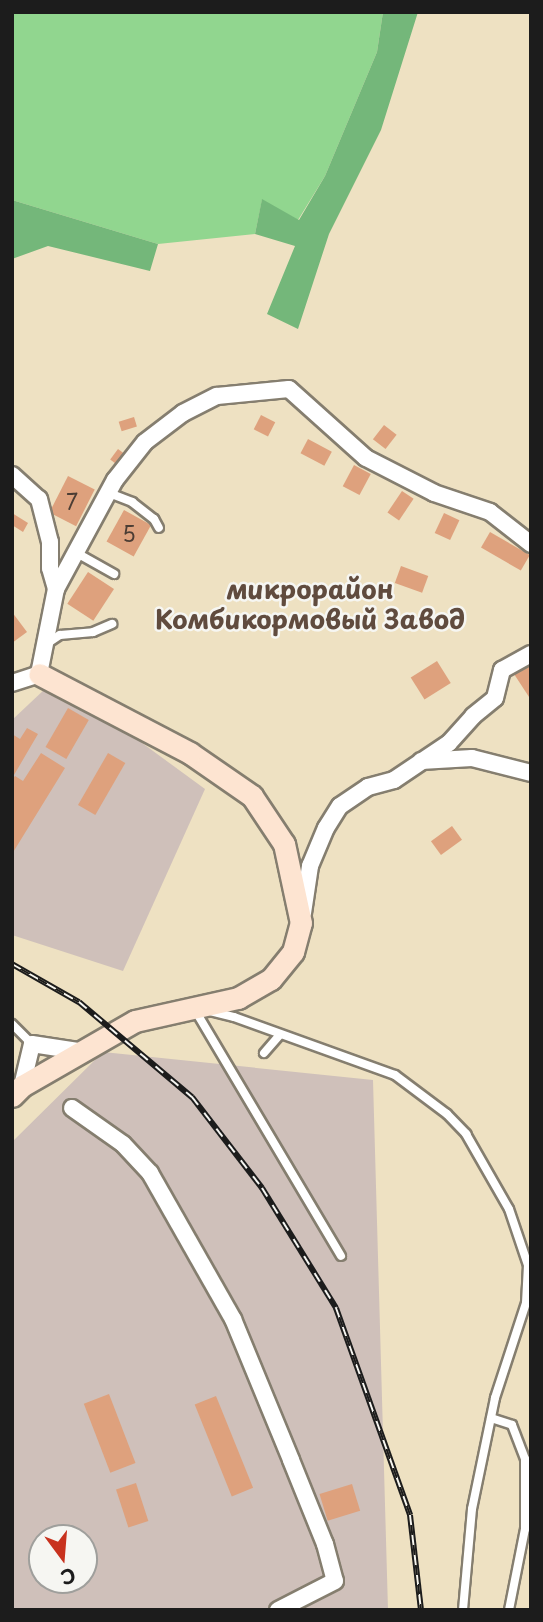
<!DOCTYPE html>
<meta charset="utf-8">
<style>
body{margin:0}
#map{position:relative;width:543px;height:1622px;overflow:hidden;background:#eee1c2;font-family:"Playpen Sans",sans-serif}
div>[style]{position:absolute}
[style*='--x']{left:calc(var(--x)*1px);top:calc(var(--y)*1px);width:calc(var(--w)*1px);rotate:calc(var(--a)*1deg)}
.industrial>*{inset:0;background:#cfc0ba}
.green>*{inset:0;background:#91d68f}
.forest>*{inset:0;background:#74b77a}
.building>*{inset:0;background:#dea17d;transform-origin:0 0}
.roads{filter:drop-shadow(2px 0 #857e6f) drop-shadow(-2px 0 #857e6f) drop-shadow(0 2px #857e6f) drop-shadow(0 -2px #857e6f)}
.lane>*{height:8px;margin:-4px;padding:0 4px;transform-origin:4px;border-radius:4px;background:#fff}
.street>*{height:16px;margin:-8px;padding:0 8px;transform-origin:8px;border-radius:8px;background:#fff}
.secondary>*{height:21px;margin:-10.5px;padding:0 10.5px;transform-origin:10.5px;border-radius:10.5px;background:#fde4d1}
.rail>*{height:6px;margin-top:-3px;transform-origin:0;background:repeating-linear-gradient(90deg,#f6f6f2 0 10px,#1c1c1c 0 20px);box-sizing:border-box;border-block:2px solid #1c1c1c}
span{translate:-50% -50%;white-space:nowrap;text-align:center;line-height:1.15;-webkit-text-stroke:5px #f6f6f2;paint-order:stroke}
.number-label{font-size:21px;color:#4c3d34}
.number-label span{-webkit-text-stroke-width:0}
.neighbourhood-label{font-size:26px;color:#604b3e;font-weight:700}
.frame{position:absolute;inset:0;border:14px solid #1c1c1c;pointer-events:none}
.north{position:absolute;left:28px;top:1524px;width:70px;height:70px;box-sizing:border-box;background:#f6f6f2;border:2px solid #9f9f9c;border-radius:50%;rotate:164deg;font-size:19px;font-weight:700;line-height:28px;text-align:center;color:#1c1c1c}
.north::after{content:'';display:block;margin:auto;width:24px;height:32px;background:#c8321e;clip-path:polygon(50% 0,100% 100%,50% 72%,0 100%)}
</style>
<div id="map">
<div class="industrial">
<div style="clip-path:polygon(46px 688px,138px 740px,205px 789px,123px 971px,12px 935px,12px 720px)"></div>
<div style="clip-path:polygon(evenodd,103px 1052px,373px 1080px,388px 1610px,12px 1610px,12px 1142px,103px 1052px,42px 1538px,84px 1538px,84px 1580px,42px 1580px,42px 1538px)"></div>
</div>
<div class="green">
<div style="clip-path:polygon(12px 12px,383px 12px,377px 52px,325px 176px,298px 220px,262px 200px,255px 234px,158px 244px,12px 200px)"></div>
</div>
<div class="forest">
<div style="clip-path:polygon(383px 12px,418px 12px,381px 130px,329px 234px,298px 329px,267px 314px,295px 246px,255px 234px,262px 199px,299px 220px,325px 176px,377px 52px)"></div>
<div style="clip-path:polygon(12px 200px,158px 244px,150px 271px,48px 246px,12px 259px)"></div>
</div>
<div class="building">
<div style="left:261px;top:415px;width:16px;height:16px;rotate:27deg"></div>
<div style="left:134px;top:417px;width:10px;height:16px;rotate:73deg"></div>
<div style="left:384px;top:425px;width:16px;height:18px;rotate:38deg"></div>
<div style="left:308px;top:439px;width:27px;height:16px;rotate:28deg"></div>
<div style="left:118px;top:449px;width:10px;height:13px;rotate:37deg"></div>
<div style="left:354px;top:465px;width:19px;height:24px;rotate:28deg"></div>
<div style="left:68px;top:476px;width:30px;height:41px;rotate:27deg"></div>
<div style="left:402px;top:491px;width:14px;height:26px;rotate:34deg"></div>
<div style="left:124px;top:510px;width:31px;height:36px;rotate:29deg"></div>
<div style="clip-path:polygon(12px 513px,28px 523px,23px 532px,12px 525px)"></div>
<div style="left:444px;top:513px;width:17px;height:22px;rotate:25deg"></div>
<div style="left:490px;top:532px;width:46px;height:18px;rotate:30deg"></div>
<div style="left:401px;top:566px;width:29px;height:18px;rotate:20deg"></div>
<div style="left:88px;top:572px;width:31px;height:38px;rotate:33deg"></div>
<div style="clip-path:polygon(12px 612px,27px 632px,12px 643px)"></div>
<div style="left:437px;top:661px;width:26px;height:31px;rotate:58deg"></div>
<div style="clip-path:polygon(531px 663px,531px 700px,514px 674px)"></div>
<div style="left:68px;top:708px;width:24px;height:45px;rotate:30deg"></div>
<div style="clip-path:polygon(27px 728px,38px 734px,14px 775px,12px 734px,20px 739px)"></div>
<div style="clip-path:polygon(41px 753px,65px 768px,12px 854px,12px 780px,15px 776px,23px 781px)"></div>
<div style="left:108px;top:753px;width:20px;height:60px;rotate:30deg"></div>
<div style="left:452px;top:826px;width:17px;height:26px;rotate:54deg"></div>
<div style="left:109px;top:1394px;width:74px;height:27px;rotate:69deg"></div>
<div style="left:216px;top:1396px;width:99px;height:23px;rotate:68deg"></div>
<div style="left:136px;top:1483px;width:40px;height:21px;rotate:72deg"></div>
<div style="left:352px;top:1484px;width:28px;height:34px;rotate:73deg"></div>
</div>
<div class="roads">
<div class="lane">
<div style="--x:109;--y:493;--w:25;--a:21"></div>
<div style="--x:132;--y:502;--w:28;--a:38"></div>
<div style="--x:154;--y:519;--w:10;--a:61"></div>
<div style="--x:75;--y:552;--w:45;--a:29.4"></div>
<div style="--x:45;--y:645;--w:18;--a:-34"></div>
<div style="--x:60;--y:635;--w:33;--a:-5"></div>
<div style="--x:93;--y:632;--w:21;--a:-23"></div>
<div style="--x:195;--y:1010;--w:286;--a:59.3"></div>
<div style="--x:210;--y:1011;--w:25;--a:14"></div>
<div style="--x:234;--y:1017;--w:171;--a:19.8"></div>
<div style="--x:395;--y:1075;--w:65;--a:36.9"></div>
<div style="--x:447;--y:1114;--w:28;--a:46"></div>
<div style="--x:466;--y:1134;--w:86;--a:60.2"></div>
<div style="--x:509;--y:1209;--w:59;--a:71.3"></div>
<div style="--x:528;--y:1265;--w:38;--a:93"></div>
<div style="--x:526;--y:1303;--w:100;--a:108.1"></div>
<div style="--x:495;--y:1398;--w:113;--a:101.7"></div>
<div style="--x:472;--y:1509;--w:101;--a:95.1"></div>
<div style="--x:12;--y:1024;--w:28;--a:45"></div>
<div style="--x:264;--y:1053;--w:23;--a:-49"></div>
<div style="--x:491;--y:1418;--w:22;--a:18"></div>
<div style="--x:512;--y:1425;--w:36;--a:69"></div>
<div style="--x:525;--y:1459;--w:70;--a:90"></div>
<div style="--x:525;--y:1529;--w:83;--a:101.2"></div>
</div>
<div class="street">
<div style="--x:12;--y:475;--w:36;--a:42"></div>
<div style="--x:39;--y:499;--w:44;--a:75.7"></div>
<div style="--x:50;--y:542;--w:26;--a:90"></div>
<div style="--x:50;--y:568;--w:22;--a:74"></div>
<div style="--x:12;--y:683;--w:28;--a:-18"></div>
<div style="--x:39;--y:674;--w:87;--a:-78.7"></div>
<div style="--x:56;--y:589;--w:124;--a:-61.6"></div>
<div style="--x:115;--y:480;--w:48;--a:-51.7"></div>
<div style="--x:145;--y:442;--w:48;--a:-37.3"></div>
<div style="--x:183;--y:413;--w:38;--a:-27"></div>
<div style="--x:217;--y:396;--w:72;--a:-5.6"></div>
<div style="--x:289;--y:389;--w:103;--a:41.9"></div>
<div style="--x:366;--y:458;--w:76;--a:27.2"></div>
<div style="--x:434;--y:493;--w:59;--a:18.7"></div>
<div style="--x:490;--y:512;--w:52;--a:38"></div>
<div style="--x:421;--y:761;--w:51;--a:-3.4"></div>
<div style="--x:472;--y:758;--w:61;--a:14.3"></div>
<div style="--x:303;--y:913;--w:48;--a:-81.5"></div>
<div style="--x:310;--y:866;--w:41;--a:-67.2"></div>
<div style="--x:326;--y:828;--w:26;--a:-58"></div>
<div style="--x:340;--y:806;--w:34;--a:-34"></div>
<div style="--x:368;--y:787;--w:27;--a:-15"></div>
<div style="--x:394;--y:780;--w:66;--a:-33.9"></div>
<div style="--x:449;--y:743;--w:36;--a:-48"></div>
<div style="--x:473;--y:716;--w:28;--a:-39"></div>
<div style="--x:495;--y:698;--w:29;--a:-76"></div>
<div style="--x:502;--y:670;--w:33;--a:-29"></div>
<div style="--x:22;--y:1086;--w:43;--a:-76.6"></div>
<div style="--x:32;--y:1044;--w:53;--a:8.7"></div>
<div style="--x:72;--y:1108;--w:62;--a:35.2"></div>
<div style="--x:123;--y:1144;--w:40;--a:47"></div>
<div style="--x:150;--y:1173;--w:168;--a:60.4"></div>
<div style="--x:233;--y:1319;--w:152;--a:67.6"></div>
<div style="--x:291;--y:1460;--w:91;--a:68"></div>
<div style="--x:325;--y:1544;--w:38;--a:75"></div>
<div style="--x:335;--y:1581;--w:64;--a:153"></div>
</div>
<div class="secondary">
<div style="--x:12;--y:1096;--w:14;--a:-45"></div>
<div style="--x:22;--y:1086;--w:130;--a:-29.9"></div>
<div style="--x:135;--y:1021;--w:106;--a:-12.6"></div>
<div style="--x:238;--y:998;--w:38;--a:-30"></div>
<div style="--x:271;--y:979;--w:35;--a:-51"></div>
<div style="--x:293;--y:952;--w:30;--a:-75"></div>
<div style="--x:301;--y:923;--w:81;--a:-102.1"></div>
<div style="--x:284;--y:844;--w:58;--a:-123.7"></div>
<div style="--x:252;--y:796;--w:75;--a:-145.3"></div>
<div style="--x:190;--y:753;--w:170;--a:-152.4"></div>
</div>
</div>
<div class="rail">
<div style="--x:12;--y:964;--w:77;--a:29.6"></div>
<div style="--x:79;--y:1002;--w:148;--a:40.1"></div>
<div style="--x:192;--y:1097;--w:115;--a:52.4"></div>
<div style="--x:262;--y:1188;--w:141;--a:58.3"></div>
<div style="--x:336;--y:1308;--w:220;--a:70.3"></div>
<div style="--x:410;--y:1515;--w:96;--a:83.4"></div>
</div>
<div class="number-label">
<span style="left:72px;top:501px">7</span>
<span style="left:129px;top:533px">5</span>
</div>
<div class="neighbourhood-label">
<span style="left:310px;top:604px">микрорайон<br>Комбикормовый Завод</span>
</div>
<div class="frame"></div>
<div class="north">С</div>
</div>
